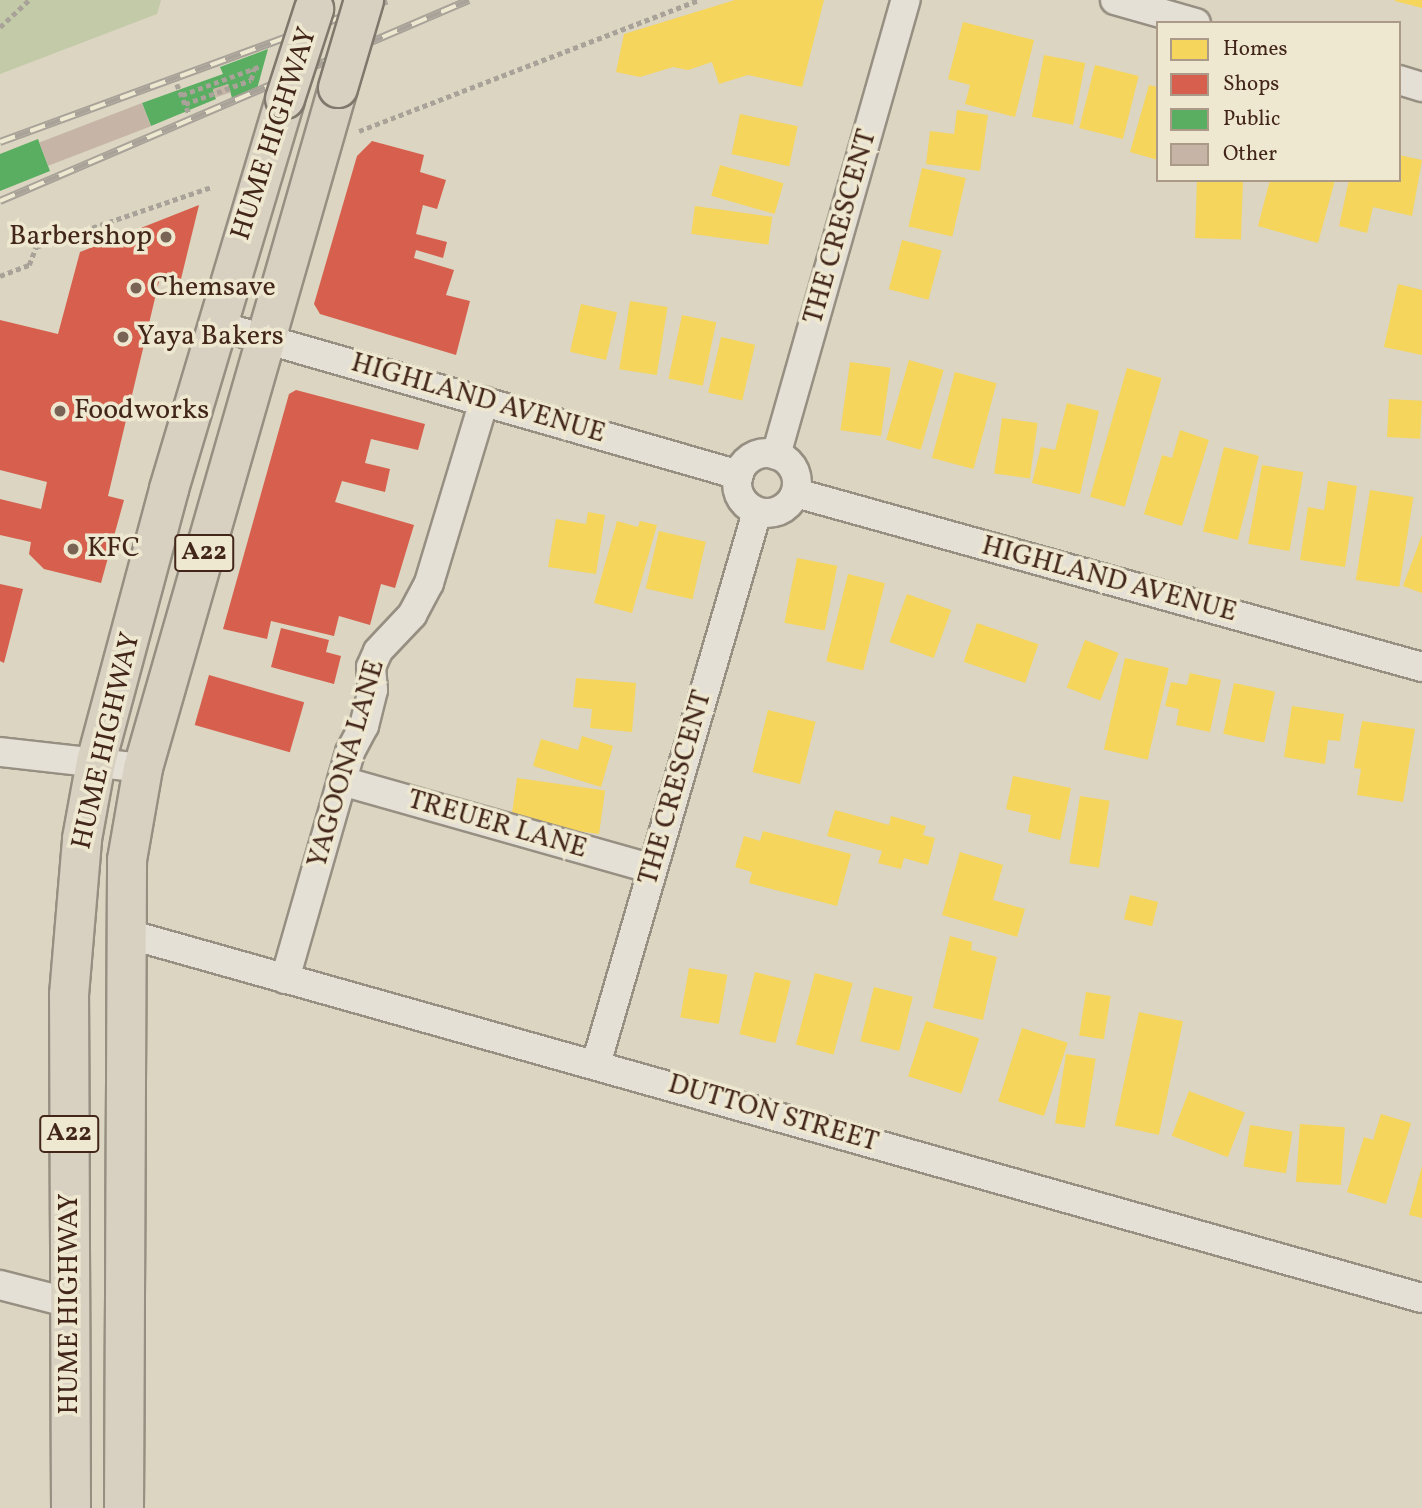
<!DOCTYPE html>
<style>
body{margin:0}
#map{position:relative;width:1422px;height:1508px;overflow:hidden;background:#dbd5c1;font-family:Vollkorn,serif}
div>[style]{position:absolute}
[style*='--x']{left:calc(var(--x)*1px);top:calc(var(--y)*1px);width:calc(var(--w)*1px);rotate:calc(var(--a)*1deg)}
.green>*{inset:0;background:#c2caa8}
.homes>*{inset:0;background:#f6d55c;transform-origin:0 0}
.shops>*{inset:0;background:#d6604d;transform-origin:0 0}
.public>*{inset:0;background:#5aae61}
.building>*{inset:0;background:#c6b5a7;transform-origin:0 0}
.path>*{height:4.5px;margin-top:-2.25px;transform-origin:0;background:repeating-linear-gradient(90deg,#a8a299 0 5px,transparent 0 8.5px)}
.roads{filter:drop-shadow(2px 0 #968f82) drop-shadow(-2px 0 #968f82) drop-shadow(0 2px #968f82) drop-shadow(0 -2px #968f82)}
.minor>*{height:28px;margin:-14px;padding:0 14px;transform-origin:14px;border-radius:14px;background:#e4e0d6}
.minor>.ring{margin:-14px;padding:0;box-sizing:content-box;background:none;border:28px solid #e4e0d6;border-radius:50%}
.highway>*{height:38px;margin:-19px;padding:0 19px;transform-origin:19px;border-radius:19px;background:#d8d1c2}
.rail>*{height:8px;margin-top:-4px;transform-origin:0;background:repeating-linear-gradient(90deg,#efe8d0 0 16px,#a8a299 0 32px);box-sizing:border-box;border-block:2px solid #a8a299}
.bridges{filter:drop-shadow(2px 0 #80786c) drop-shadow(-2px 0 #80786c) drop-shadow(0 2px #80786c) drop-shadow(0 -2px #80786c)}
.highway-bridge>*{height:38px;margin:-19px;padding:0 19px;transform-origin:19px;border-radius:19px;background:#d8d1c2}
.dots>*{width:19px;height:19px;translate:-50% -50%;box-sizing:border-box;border:4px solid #efe8d0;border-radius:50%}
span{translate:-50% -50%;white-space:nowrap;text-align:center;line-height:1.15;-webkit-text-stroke:7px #efe8d0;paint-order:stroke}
.shield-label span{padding:2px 5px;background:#efe8d0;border:2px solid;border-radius:5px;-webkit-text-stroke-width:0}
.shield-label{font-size:26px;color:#43261a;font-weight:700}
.street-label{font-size:28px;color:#43261a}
.poi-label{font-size:28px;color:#43261a}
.right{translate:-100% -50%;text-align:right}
.left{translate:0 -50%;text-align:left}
.legend{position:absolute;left:1156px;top:21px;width:245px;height:161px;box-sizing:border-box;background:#efe8d0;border:2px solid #aa9a87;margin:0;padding:9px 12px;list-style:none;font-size:21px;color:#43261a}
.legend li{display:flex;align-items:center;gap:14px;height:35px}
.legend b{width:35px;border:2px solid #aa9a87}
</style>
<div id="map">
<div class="green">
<div style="clip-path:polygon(0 0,161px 0,157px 14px,0 74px)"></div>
</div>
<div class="homes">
<div style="clip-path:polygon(735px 0,824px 0,802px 87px,748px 75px,719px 84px,712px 62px,688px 70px,673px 67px,640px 77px,616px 72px,624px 34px)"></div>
<div style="clip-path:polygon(1395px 0,1422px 0,1422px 8px,1395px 1px)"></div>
<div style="clip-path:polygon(963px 22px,1034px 40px,1015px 117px,965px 104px,970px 85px,948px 79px)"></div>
<div style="left:1044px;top:55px;width:42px;height:63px;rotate:11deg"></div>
<div style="left:1095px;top:65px;width:45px;height:65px;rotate:14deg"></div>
<div style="clip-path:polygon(1149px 85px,1158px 87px,1158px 160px,1130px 152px)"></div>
<div style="clip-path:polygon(957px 110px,988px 115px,980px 171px,926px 164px,930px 131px,954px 134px)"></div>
<div style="left:740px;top:114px;width:59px;height:41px;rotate:12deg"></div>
<div style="clip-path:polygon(1399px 155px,1422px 160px,1412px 216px,1373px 207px,1367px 233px,1339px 226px,1349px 180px,1399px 180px)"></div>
<div style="left:720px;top:165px;width:66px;height:32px;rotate:16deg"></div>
<div style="left:922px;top:168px;width:45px;height:60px;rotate:13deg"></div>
<div style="left:1197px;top:180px;width:46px;height:58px;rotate:2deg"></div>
<div style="clip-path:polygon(1270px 180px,1335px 180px,1318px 243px,1258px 226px)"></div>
<div style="left:695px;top:206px;width:78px;height:28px;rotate:8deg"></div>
<div style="left:902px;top:240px;width:41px;height:51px;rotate:15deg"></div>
<div style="clip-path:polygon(1398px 284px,1422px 290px,1422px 355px,1384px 347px)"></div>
<div style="left:630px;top:301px;width:38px;height:69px;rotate:9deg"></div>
<div style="left:581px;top:304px;width:37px;height:49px;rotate:13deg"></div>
<div style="left:682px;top:315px;width:35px;height:65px;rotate:12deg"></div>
<div style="left:721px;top:337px;width:35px;height:57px;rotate:13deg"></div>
<div style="left:909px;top:360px;width:36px;height:83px;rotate:16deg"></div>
<div style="left:850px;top:362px;width:41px;height:69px;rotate:8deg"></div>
<div style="left:1127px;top:368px;width:36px;height:134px;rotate:16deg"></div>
<div style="left:955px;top:372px;width:43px;height:89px;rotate:15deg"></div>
<div style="left:1389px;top:399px;width:33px;height:38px;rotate:3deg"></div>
<div style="clip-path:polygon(1067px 403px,1099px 411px,1080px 494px,1032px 483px,1041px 447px,1055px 450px)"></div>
<div style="left:1002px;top:418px;width:36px;height:56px;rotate:8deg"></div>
<div style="clip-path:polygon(1180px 430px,1209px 440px,1182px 526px,1144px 514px,1162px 455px,1172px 458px)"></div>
<div style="left:1224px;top:447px;width:36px;height:87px;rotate:14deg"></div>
<div style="left:1262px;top:465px;width:42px;height:80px;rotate:10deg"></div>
<div style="clip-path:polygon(1328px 481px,1357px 486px,1345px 567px,1300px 560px,1308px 507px,1324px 510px)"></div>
<div style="left:1370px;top:490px;width:44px;height:91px;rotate:9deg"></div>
<div style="clip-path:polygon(588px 512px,605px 515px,596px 574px,548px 567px,556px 519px,586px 524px)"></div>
<div style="clip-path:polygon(617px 521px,638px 527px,640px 521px,657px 525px,632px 613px,594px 603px)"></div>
<div style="left:659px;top:531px;width:48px;height:59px;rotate:13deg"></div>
<div style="clip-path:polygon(1422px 535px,1422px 593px,1403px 586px)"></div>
<div style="left:797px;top:558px;width:41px;height:66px;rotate:11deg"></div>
<div style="left:848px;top:574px;width:38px;height:90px;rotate:14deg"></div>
<div style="left:907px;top:594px;width:47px;height:51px;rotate:20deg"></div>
<div style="left:977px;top:623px;width:65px;height:41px;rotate:19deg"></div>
<div style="left:1085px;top:640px;width:36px;height:51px;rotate:21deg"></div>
<div style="left:1125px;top:658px;width:45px;height:94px;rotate:13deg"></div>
<div style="clip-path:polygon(1190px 673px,1221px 680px,1210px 732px,1176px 725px,1179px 709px,1165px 706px,1171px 682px,1187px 685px)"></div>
<div style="clip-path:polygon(576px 678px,636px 683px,632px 732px,590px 728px,592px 709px,573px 707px)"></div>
<div style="left:1234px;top:683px;width:42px;height:52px;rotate:12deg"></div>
<div style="clip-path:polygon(1292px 706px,1344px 714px,1340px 741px,1328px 740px,1325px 764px,1284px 757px)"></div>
<div style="left:768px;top:710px;width:49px;height:64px;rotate:14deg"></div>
<div style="clip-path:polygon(1362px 721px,1415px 729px,1403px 802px,1357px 795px,1361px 769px,1354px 768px)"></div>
<div style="clip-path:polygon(582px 736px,613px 746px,601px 787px,533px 766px,541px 739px,578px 750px)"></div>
<div style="clip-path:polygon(1013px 776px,1071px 788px,1060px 840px,1028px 832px,1031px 815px,1006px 809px)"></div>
<div style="left:517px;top:778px;width:89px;height:44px;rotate:8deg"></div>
<div style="left:1080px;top:796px;width:30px;height:68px;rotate:9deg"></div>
<div style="clip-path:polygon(835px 810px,889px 825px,891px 816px,926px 826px,923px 835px,935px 838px,928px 865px,904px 858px,901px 869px,878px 863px,882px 851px,827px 836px)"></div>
<div style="clip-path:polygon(763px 831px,851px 854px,837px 906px,749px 883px,752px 872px,735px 867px,744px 836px,760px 841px)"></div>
<div style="clip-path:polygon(960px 852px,1003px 865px,993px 900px,1025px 909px,1017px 937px,942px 915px)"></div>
<div style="left:1130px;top:895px;width:29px;height:25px;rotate:14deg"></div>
<div style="clip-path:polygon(950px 936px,972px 942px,971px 950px,997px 957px,983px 1020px,933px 1008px)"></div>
<div style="left:689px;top:968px;width:39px;height:50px;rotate:10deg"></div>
<div style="left:755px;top:972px;width:37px;height:64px;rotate:14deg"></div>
<div style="left:815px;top:973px;width:39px;height:74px;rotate:15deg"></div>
<div style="left:874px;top:987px;width:40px;height:56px;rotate:14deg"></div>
<div style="left:1086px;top:992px;width:25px;height:44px;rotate:9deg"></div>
<div style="left:1139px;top:1012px;width:45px;height:116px;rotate:12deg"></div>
<div style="left:926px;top:1021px;width:56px;height:58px;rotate:18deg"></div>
<div style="left:1022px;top:1028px;width:48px;height:77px;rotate:18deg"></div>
<div style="left:1066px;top:1054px;width:30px;height:70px;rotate:9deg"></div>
<div style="left:1189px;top:1091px;width:60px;height:48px;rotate:21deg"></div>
<div style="clip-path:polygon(1381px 1114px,1411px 1123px,1386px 1204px,1347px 1192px,1364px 1137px,1373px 1140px)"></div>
<div style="left:1300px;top:1124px;width:45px;height:58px;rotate:4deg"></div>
<div style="left:1250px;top:1125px;width:43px;height:42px;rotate:9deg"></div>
<div style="clip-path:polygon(1422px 1166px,1422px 1218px,1409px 1215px)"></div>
</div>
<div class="shops">
<div style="clip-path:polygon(372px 141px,424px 155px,420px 172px,446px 180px,437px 209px,423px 205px,416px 234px,447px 242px,443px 258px,416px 250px,414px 258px,454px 270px,446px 295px,470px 301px,456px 355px,320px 314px,314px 304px,357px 156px)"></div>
<div style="clip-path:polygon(199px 205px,181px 279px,161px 273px,108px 496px,124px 500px,101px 583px,44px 569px,29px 554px,31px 542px,0 535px,0 499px,41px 509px,47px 482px,0 470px,0 320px,58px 334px,80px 252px)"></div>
<div style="clip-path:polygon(296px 390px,425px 424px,418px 450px,371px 439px,365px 463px,390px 469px,385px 492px,342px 481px,335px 502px,414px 525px,395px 588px,381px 584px,370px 625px,339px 616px,334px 636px,271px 621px,267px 639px,223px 629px,289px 394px)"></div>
<div style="clip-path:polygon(0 584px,23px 589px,4px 663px,0 661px)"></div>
<div style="clip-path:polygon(281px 628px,329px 640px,326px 652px,341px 656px,334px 684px,271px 667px)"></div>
<div style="left:209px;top:675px;width:99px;height:52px;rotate:16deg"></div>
</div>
<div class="public">
<div style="clip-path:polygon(268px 49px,257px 89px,232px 98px,228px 84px,213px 90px,216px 99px,151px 126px,142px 103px,223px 74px,220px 67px)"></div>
<div style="clip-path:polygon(38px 139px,50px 171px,0 191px,0 154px)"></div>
</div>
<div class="building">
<div style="left:228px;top:84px;width:9px;height:16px;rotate:72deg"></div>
<div style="left:142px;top:103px;width:25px;height:110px;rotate:69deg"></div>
</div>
<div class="path">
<div style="--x:0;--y:27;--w:40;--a:-43"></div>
<div style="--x:177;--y:84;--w:32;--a:68"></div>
<div style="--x:182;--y:95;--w:84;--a:-20.2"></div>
<div style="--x:185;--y:104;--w:70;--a:-20"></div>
<div style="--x:251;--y:80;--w:12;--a:-76"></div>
<div style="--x:359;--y:131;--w:363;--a:-21.1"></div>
<div style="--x:0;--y:276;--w:31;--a:-21"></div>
<div style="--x:29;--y:265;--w:19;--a:-69"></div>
<div style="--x:36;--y:247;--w:185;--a:-18.9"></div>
</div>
<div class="roads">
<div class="minor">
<div style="--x:1115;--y:0;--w:84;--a:15.9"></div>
<div style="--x:1399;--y:80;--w:24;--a:17"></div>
<div style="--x:216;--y:325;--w:544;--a:16"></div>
<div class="ring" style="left:737px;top:453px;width:32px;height:32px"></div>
<div style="--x:776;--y:455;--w:473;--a:-74.1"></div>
<div style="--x:796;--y:493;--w:650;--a:15.53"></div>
<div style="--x:0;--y:752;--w:144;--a:6.4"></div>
<div style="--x:342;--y:781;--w:322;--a:15.8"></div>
<div style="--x:124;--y:933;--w:1348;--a:15.71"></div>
<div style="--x:285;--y:979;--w:236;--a:-74"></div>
<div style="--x:350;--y:752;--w:30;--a:-62"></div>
<div style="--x:364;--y:726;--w:37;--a:-76"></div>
<div style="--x:373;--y:690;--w:23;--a:-95"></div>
<div style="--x:371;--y:667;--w:17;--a:-66"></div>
<div style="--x:378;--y:651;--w:50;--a:-46.6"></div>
<div style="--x:412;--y:615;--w:36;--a:-62"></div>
<div style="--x:429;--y:583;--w:190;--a:-73.2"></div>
<div style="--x:596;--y:1064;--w:575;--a:-73.74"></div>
<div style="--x:0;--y:1285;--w:72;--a:14.4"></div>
</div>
<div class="highway">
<div style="--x:71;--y:1508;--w:513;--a:-90.22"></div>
<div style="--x:69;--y:995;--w:157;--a:-85.2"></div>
<div style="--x:82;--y:839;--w:78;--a:-79.7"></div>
<div style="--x:96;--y:762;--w:283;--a:-75"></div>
<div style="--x:169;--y:489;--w:407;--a:-73.4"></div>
<div style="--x:124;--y:1508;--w:648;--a:-89.73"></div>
<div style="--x:127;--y:860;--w:93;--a:-80.1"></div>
<div style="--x:143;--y:768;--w:707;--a:-74"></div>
</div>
</div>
<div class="rail">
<div style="--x:0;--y:142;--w:412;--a:-20.1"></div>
<div style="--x:0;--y:201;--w:510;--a:-23.2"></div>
</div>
<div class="bridges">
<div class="highway-bridge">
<div style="--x:338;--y:88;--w:92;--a:-73.5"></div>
<div style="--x:285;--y:99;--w:95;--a:-72.1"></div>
</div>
</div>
<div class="dots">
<div style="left:166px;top:237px;background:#786354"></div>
<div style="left:136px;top:288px;background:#786354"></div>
<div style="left:123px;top:337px;background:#786354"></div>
<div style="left:60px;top:411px;background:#786354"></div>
<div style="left:73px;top:549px;background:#786354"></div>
</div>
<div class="shield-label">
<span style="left:204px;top:553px">A22</span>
<span style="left:69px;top:1134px">A22</span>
</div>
<div class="street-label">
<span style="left:275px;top:134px;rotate:-72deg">HUME HIGHWAY</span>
<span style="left:841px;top:227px;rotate:-74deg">THE CRESCENT</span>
<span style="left:478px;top:399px;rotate:16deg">HIGHLAND AVENUE</span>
<span style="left:1109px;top:580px;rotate:15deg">HIGHLAND AVENUE</span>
<span style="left:107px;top:741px;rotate:-77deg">HUME HIGHWAY</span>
<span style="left:347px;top:764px;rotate:-74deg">YAGOONA LANE</span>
<span style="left:676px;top:788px;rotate:-74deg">THE CRESCENT</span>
<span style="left:497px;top:825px;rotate:16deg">TREUER LANE</span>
<span style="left:773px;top:1114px;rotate:16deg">DUTTON STREET</span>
<span style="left:70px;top:1304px;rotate:-90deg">HUME HIGHWAY</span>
</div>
<div class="poi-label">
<span class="right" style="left:152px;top:237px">Barbershop</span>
<span class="left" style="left:150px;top:288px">Chemsave</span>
<span class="left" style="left:137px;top:337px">Yaya Bakers</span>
<span class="left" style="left:74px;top:411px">Foodworks</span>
<span class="left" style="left:87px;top:549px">KFC</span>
</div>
<ul class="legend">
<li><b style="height:19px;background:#f6d55c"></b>Homes</li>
<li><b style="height:19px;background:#d6604d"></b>Shops</li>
<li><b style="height:19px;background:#5aae61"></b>Public</li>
<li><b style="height:19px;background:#c6b5a7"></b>Other</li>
</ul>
</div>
